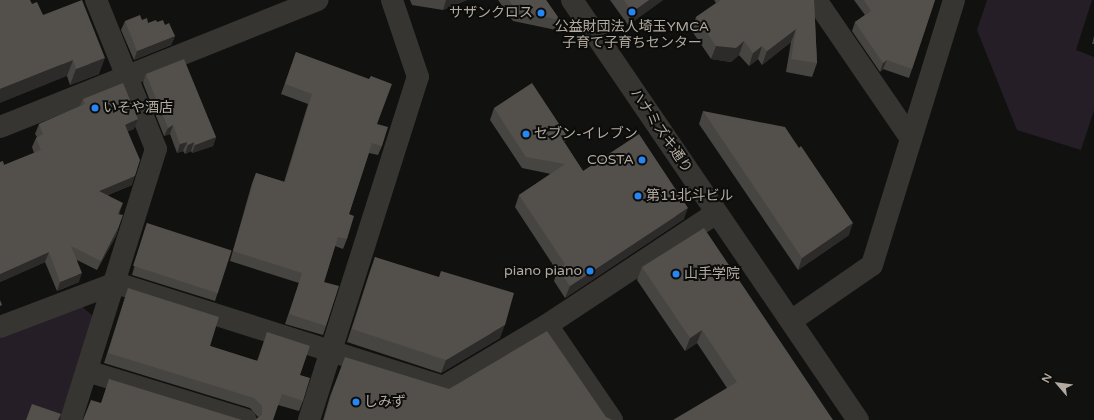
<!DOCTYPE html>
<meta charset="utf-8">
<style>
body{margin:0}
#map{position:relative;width:1094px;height:420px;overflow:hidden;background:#111110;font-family:"Varela Round","Noto Sans JP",sans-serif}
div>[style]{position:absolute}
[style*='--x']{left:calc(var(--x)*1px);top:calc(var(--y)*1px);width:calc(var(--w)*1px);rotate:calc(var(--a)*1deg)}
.green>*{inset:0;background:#261e26}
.minor>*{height:22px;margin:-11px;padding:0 11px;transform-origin:11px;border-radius:11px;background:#363531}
.tertiary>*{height:22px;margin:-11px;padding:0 11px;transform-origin:11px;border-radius:11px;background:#363531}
.wall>*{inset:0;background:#474541}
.shaded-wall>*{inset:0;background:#2d2b29}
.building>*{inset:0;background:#53504c;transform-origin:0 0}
.dots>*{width:11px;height:11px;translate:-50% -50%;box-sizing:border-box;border:2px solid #0c0c0b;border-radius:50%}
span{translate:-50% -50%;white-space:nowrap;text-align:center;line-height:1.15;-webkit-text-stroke:4px #0c0c0b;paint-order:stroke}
.poi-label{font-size:14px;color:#b3aba1}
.right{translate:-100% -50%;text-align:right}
.left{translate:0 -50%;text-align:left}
.street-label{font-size:14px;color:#b3aba1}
.north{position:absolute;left:1038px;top:364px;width:40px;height:40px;-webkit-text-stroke:3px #0c0c0b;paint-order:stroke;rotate:298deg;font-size:11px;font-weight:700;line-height:16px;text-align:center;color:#b3aba1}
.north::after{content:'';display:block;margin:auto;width:14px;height:18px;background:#b3aba1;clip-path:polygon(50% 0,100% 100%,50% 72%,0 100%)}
</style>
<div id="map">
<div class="green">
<div style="clip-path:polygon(987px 0,1092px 0,1076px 50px,1094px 57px,1094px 110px,1081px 150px,1017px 130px,977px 30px)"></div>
<div style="clip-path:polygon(80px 305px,93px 316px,60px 420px,0 420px,0 336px)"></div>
</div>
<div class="minor">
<div style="--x:816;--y:0;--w:168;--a:55.6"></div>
<div style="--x:0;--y:127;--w:342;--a:-21.8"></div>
<div style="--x:791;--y:321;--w:98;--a:-34.7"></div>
<div style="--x:872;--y:265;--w:277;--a:-72.8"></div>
<div style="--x:547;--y:325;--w:203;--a:-33.5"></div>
<div style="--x:0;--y:327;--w:124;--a:-20.8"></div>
<div style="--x:116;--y:283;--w:343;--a:17.6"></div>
<div style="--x:443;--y:387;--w:121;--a:-30.8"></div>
<div style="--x:547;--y:325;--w:115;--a:55.6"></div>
<div style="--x:87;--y:371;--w:166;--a:17.1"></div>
<div style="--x:71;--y:420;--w:284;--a:-72.6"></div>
<div style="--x:156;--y:149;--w:161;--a:-111.9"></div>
<div style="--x:309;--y:420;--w:360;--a:-72.4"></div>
<div style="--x:418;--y:77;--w:81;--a:-108.7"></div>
</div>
<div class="tertiary">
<div style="--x:572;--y:0;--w:508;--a:55.75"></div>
</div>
<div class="wall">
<div style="clip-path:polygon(410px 0,467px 0,443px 10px,412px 5px)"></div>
<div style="clip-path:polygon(498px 0,546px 0,560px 20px,556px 30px,513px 21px)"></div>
<div style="clip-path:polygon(610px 0,663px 0,628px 25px)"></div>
<div style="clip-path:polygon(714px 0,814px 0,817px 63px,812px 77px,786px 72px,791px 42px,762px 65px,758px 59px,749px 66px,739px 55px,731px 62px,711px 59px,692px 31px,696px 17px,716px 3px)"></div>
<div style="clip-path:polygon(854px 0,935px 0,909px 78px,883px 69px,880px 72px,852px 31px,855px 22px,865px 15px)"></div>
<div style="clip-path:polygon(32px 4px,43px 15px,99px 74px,70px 85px,67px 76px)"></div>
<div style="clip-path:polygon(125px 21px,148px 23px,157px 22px,165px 25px,175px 36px,171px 45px,134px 60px,121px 30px)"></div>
<div style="clip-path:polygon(1094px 36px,1094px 44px,1092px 44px)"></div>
<div style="clip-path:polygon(296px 52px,377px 124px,382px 146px,378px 155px,369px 153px,349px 214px,347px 239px,343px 249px,335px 246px,324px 282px,326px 326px,323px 335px,285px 324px,299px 283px,230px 261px,252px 183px,256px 173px,284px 182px,308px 104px,281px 94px)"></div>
<div style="clip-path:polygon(146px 74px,216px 137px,213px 146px,192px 153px,191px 151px,185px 154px,183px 151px,177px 153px,170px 134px,164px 136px,143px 83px)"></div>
<div style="clip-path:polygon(83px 99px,134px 129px,128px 131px,132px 185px,108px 195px,120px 212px,119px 214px,119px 226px,116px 236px,97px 270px,77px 260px,79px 282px,57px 291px,45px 262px,0 282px,0 162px,4px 165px,34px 153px,32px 147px,36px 138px,37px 137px,35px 134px,39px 124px,80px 106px)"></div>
<div style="clip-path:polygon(494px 108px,565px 143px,583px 171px,684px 219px,565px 298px,554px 281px,557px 271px,515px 207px,519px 195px,551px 174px,522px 168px,490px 120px)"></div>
<div style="clip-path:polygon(703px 111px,799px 148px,849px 235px,798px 270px,699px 124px)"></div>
<div style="clip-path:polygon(147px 223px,218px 292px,215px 301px,132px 275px,144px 232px)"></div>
<div style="clip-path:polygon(375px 257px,500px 338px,441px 373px,347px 342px,370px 271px)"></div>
<div style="clip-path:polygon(642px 267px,833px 420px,727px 388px,697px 343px,685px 351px,637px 280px)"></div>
<div style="clip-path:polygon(128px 288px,210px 346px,257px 361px,267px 332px,300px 375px,303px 401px,299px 411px,278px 405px,258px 417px,250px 408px,104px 363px)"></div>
<div style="clip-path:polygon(334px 386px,449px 389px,606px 417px,612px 420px,323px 420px,330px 396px)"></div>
</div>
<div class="shaded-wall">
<div style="clip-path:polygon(446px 0,467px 0,443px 10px)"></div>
<div style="clip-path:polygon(649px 0,663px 0,628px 25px,632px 12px)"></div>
<div style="clip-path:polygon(796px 29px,791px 42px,762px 65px,767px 51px)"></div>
<div style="clip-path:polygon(175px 36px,171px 45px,134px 60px,137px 51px)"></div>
<div style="clip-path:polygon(744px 41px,739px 55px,731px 62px,711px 59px,716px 46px)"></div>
<div style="clip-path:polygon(762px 46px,758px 59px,749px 66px,753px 53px)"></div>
<div style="clip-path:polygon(105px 58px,99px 74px,70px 85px,76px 69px)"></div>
<div style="clip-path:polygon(73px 60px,67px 76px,0 103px,0 89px)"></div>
<div style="clip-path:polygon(887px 60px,883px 69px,880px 72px,883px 63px)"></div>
<div style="clip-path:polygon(138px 119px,134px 129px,122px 134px,125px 125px)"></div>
<div style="clip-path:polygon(173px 125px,170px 134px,164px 136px,168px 128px)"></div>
<div style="clip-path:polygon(567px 136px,563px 148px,562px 139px)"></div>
<div style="clip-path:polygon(216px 137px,213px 146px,192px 153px,195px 145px)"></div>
<div style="clip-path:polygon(187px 142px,183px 151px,177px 153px,180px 144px)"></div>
<div style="clip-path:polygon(194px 142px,191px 151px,185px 154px,188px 145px)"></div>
<div style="clip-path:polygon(135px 176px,132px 185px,96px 200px,99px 191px)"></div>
<div style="clip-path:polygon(123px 203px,120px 212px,114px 223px,118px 214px)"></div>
<div style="clip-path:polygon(688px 208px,684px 219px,565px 298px,570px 286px)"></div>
<div style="clip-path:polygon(853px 223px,849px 235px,798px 270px,802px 258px)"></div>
<div style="clip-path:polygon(119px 226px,116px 236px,97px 270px,101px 261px)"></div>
<div style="clip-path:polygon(49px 252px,45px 262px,0 282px,0 274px)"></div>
<div style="clip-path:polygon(82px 273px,79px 282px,57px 291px,60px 282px)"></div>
<div style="clip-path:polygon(505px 325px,500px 338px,441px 373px,446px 360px)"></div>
<div style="clip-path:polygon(702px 330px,697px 343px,685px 351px,690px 338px)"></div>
</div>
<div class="building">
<div style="clip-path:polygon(0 0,30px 0,32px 4px,37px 2px,43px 15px,82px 0,105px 58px,76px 69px,73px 60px,0 89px)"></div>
<div style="clip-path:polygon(509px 0,546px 0,560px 20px,516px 11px)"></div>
<div style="clip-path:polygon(624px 0,649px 0,632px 12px)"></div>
<div style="clip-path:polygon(721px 0,814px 0,817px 63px,791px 59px,796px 29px,767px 51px,762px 46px,753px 53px,744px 41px,736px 48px,716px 46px,696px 17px)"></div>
<div style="clip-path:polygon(864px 0,935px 0,912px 69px,887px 60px,883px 63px,855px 22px,871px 11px)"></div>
<div style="clip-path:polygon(140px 15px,142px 20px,147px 18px,148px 23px,156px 20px,157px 22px,163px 20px,165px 25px,169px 23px,175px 36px,137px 51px,125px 21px)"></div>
<div style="clip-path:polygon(296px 52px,369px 79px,371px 76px,392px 84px,377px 124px,388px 127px,382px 146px,372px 143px,349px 214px,354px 216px,347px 239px,338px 237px,324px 282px,339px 286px,326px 326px,289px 314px,302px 273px,233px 251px,256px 173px,285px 182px,312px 94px,285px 84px)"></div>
<div style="clip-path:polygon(184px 59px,216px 137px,195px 145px,194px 142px,188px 145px,187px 142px,180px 144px,173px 125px,168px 128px,146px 74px)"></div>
<div style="clip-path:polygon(123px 83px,138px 119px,125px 125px,140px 160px,135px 176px,99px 191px,123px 203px,118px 214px,123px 215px,119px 226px,101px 261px,71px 246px,82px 273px,60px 282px,49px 252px,0 274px,0 162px,3px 161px,4px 165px,41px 150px,36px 138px,43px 134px,39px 124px,85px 104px,83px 99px)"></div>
<div style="clip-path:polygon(532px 83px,567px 136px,562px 139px,583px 171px,639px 134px,688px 208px,570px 286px,558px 269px,565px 264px,519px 195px,565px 164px,526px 157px,494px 108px)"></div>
<div style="clip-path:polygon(703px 111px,785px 127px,799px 148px,801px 146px,853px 223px,802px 258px)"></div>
<div style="left:147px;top:223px;width:89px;height:45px;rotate:18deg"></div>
<div style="clip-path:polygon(704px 228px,833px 420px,673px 420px,737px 382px,702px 330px,690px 338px,642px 267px)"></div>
<div style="clip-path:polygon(375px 257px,439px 277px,441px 271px,514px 293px,505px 325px,446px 360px,352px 329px)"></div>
<div style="clip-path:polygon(128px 288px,219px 317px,210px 346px,258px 361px,267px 332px,310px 346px,300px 375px,310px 378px,303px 401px,282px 394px,273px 420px,255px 420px,262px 414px,262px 406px,254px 398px,108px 353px)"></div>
<div style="clip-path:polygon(0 300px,2px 305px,0 306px)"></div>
<div style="clip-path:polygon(547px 331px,606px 417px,612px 420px,324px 420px,334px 386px,345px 357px,449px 389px)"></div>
<div style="clip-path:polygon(109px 379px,242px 420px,83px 420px,91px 400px,101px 403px)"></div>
<div style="clip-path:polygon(32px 404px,61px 414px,58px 420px,26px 420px)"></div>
</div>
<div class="dots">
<div style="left:632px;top:12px;background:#2686f4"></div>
<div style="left:541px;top:13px;background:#2686f4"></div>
<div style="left:95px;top:108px;background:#2686f4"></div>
<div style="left:526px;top:134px;background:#2686f4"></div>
<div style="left:642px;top:160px;background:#2686f4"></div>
<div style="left:638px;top:196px;background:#2686f4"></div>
<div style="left:590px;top:271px;background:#2686f4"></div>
<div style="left:676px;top:274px;background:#2686f4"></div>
<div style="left:356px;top:402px;background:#2686f4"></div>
</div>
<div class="poi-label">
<span class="right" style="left:533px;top:13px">サザンクロス</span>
<span style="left:632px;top:35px">公益財団法人埼玉YMCA<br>子育て子育ちセンター</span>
<span class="left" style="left:103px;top:108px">いそや酒店</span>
<span class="left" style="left:534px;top:134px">セブン-イレブン</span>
<span class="right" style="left:634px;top:160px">COSTA</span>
<span class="left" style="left:646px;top:196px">第11北斗ビル</span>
<span class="right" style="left:582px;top:271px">piano piano</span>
<span class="left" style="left:684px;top:274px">山手学院</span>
<span class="left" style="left:364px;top:402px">しみず</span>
</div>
<div class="street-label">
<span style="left:661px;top:131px;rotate:56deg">ハナミズキ通り</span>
</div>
<div class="north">N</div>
</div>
